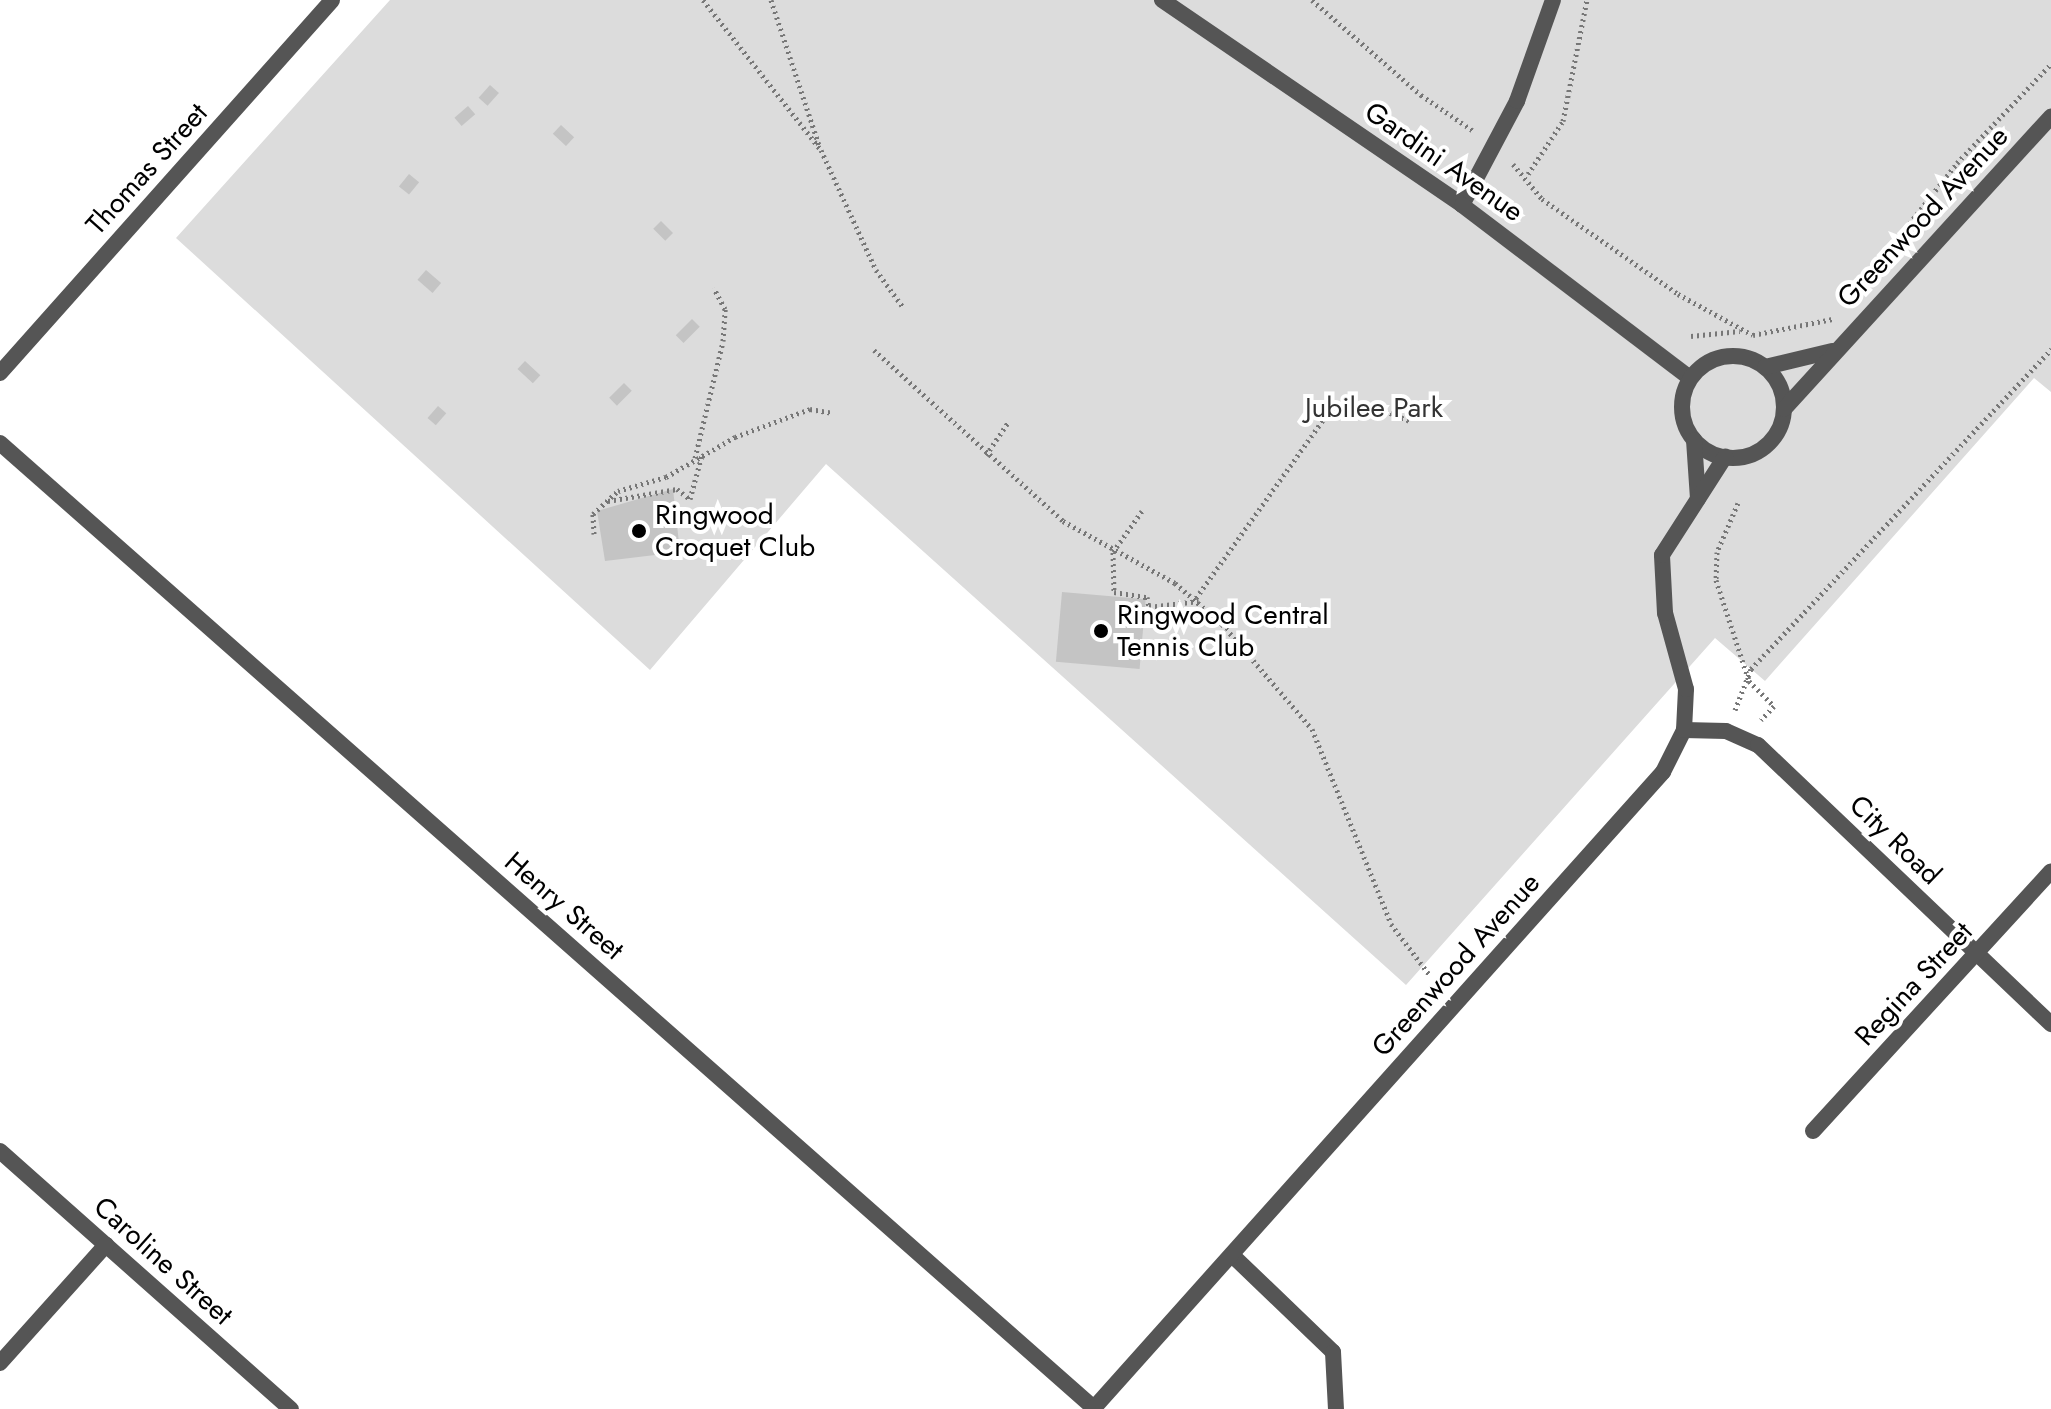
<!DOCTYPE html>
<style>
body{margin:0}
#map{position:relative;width:2051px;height:1409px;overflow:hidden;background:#fff;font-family:Jost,sans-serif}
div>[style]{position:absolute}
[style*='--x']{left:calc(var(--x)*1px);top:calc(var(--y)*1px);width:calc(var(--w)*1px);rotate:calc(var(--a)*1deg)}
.green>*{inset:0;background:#dcdcdc}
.building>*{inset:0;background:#c4c4c4;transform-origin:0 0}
.path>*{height:5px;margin-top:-2.5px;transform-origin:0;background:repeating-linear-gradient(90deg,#777 0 2px,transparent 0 6px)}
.lane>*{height:16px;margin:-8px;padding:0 8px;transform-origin:8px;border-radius:8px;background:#555}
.street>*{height:16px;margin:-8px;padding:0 8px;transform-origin:8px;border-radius:8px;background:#555}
.street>.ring{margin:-8px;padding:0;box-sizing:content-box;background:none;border:16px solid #555;border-radius:50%}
.dots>*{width:22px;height:22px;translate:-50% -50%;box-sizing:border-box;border:4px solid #fff;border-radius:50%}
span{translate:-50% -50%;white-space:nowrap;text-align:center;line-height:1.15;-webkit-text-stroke:8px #fff;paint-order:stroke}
.street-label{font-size:28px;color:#000}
.park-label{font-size:28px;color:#333}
.poi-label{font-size:28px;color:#000}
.left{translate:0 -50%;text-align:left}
</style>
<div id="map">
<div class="green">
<div style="clip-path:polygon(390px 0,2051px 0,2051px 392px,2034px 378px,1765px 681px,1715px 638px,1406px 985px,826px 464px,650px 670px,176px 238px)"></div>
</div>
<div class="building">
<div style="left:490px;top:85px;width:12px;height:17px;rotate:42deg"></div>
<div style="left:468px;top:106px;width:11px;height:18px;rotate:49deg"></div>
<div style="left:561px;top:125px;width:18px;height:12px;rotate:43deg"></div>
<div style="left:409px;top:174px;width:13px;height:16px;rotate:39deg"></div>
<div style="left:661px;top:221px;width:17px;height:11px;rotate:45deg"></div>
<div style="left:426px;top:270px;width:20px;height:13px;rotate:41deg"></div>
<div style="left:692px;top:319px;width:11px;height:23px;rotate:45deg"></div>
<div style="left:525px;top:361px;width:21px;height:11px;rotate:43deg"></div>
<div style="left:624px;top:383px;width:11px;height:21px;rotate:45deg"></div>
<div style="left:438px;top:406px;width:11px;height:16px;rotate:41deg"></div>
<div style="clip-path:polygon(673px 489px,680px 552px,605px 561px,597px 511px)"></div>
<div style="left:1062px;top:592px;width:84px;height:70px;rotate:5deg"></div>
</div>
<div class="path">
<div style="--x:703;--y:0;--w:191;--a:51.8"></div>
<div style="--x:821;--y:150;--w:132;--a:65.4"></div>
<div style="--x:876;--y:270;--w:46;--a:53.9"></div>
<div style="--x:771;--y:0;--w:153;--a:71.7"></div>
<div style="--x:1312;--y:0;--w:145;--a:41.1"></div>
<div style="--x:1421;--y:95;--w:65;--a:34.4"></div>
<div style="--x:1513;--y:164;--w:45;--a:50.4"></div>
<div style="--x:1542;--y:199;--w:166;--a:34.9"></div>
<div style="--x:1678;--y:294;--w:85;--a:28.7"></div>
<div style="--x:1753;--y:335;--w:81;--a:-11.4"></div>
<div style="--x:1528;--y:174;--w:64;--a:-56.6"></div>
<div style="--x:1563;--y:121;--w:123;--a:-78.8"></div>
<div style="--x:1876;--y:266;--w:131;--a:-51.8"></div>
<div style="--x:1957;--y:163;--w:137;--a:-46.5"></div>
<div style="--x:1691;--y:336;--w:49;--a:-5.8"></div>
<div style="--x:874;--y:350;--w:255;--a:42.1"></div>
<div style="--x:1063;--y:521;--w:128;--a:29"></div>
<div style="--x:1175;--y:583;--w:62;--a:41.1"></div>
<div style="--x:1222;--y:624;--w:138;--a:49.4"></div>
<div style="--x:1312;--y:729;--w:210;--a:67.9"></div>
<div style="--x:1391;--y:924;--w:63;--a:52.8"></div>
<div style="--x:986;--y:455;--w:41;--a:-55.9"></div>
<div style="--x:695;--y:458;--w:120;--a:-76.5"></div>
<div style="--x:723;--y:341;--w:32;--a:-86"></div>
<div style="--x:725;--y:309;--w:24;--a:-118"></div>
<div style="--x:608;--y:501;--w:70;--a:-9.9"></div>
<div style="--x:677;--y:489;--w:16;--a:38"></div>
<div style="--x:690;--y:499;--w:46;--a:-74.7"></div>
<div style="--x:1738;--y:503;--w:53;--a:113.2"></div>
<div style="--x:1717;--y:552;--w:28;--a:92"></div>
<div style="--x:1716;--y:580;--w:106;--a:71.9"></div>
<div style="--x:1749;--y:681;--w:35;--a:45"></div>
<div style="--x:1774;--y:706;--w:19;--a:133"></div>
<div style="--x:1142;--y:511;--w:50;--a:125.3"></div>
<div style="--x:1113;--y:552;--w:40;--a:88.6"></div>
<div style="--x:1114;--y:592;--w:33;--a:9"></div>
<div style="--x:1147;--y:597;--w:10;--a:79"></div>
<div style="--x:1149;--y:607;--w:50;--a:-6.8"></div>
<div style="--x:594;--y:534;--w:20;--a:-93"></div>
<div style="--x:593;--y:514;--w:34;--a:-43"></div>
<div style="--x:618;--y:491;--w:50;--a:-16.3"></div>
<div style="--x:666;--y:477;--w:80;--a:-30.1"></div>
<div style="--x:735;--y:437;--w:80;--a:-20.5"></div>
<div style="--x:810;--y:409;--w:22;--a:10"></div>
<div style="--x:1196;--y:598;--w:222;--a:-54.5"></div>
<div style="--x:1325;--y:417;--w:45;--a:-16.8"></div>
<div style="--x:1368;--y:404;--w:45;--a:22"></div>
<div style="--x:1735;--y:710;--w:44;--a:-68.7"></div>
<div style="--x:1751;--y:669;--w:439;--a:-46.8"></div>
</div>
<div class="lane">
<div style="--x:1462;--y:205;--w:118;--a:-62.1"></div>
<div style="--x:1517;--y:101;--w:107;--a:-70.4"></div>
</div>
<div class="street">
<div style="--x:1162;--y:0;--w:363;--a:34.3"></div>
<div style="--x:1462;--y:205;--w:286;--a:37.2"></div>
<div class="ring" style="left:1682px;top:356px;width:86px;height:86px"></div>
<div style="--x:1765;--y:367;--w:69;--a:-13.4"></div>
<div style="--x:0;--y:373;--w:499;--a:-48.3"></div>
<div style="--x:1784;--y:409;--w:396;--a:-47.6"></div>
<div style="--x:1694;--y:440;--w:59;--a:86.1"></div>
<div style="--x:0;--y:443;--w:1459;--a:41.42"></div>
<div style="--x:1684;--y:730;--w:42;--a:1.4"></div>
<div style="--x:1726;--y:731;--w:35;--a:24"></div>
<div style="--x:1758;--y:745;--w:405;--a:43.6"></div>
<div style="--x:1813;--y:1131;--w:352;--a:-47.5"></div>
<div style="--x:0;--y:1151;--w:389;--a:41.6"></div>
<div style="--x:1232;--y:1255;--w:140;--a:43.8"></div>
<div style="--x:1333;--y:1352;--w:57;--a:87"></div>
<div style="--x:0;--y:1363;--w:159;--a:-48.1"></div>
<div style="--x:1093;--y:1409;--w:855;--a:-48.18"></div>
<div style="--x:1663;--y:772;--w:47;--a:-63.4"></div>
<div style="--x:1684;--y:730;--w:41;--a:-87.2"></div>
<div style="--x:1686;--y:689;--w:79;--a:-105.4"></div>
<div style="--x:1665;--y:613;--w:58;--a:-93"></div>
<div style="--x:1662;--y:555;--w:117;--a:-57.3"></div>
</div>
<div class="dots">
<div style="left:639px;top:531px;background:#000"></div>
<div style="left:1101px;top:631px;background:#000"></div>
</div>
<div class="street-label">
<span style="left:1444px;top:162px;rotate:35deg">Gardini Avenue</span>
<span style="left:147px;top:169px;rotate:-48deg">Thomas Street</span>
<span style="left:1923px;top:217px;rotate:-47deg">Greenwood Avenue</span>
<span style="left:1895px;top:840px;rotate:44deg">City Road</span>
<span style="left:564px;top:906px;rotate:41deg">Henry Street</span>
<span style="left:1456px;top:965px;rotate:-48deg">Greenwood Avenue</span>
<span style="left:1914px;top:984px;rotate:-47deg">Regina Street</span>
<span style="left:163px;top:1261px;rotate:42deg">Caroline Street</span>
</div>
<div class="park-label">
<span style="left:1374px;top:408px">Jubilee Park</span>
</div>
<div class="poi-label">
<span class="left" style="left:655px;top:531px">Ringwood<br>Croquet Club</span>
<span class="left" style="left:1117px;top:631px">Ringwood Central<br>Tennis Club</span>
</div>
</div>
